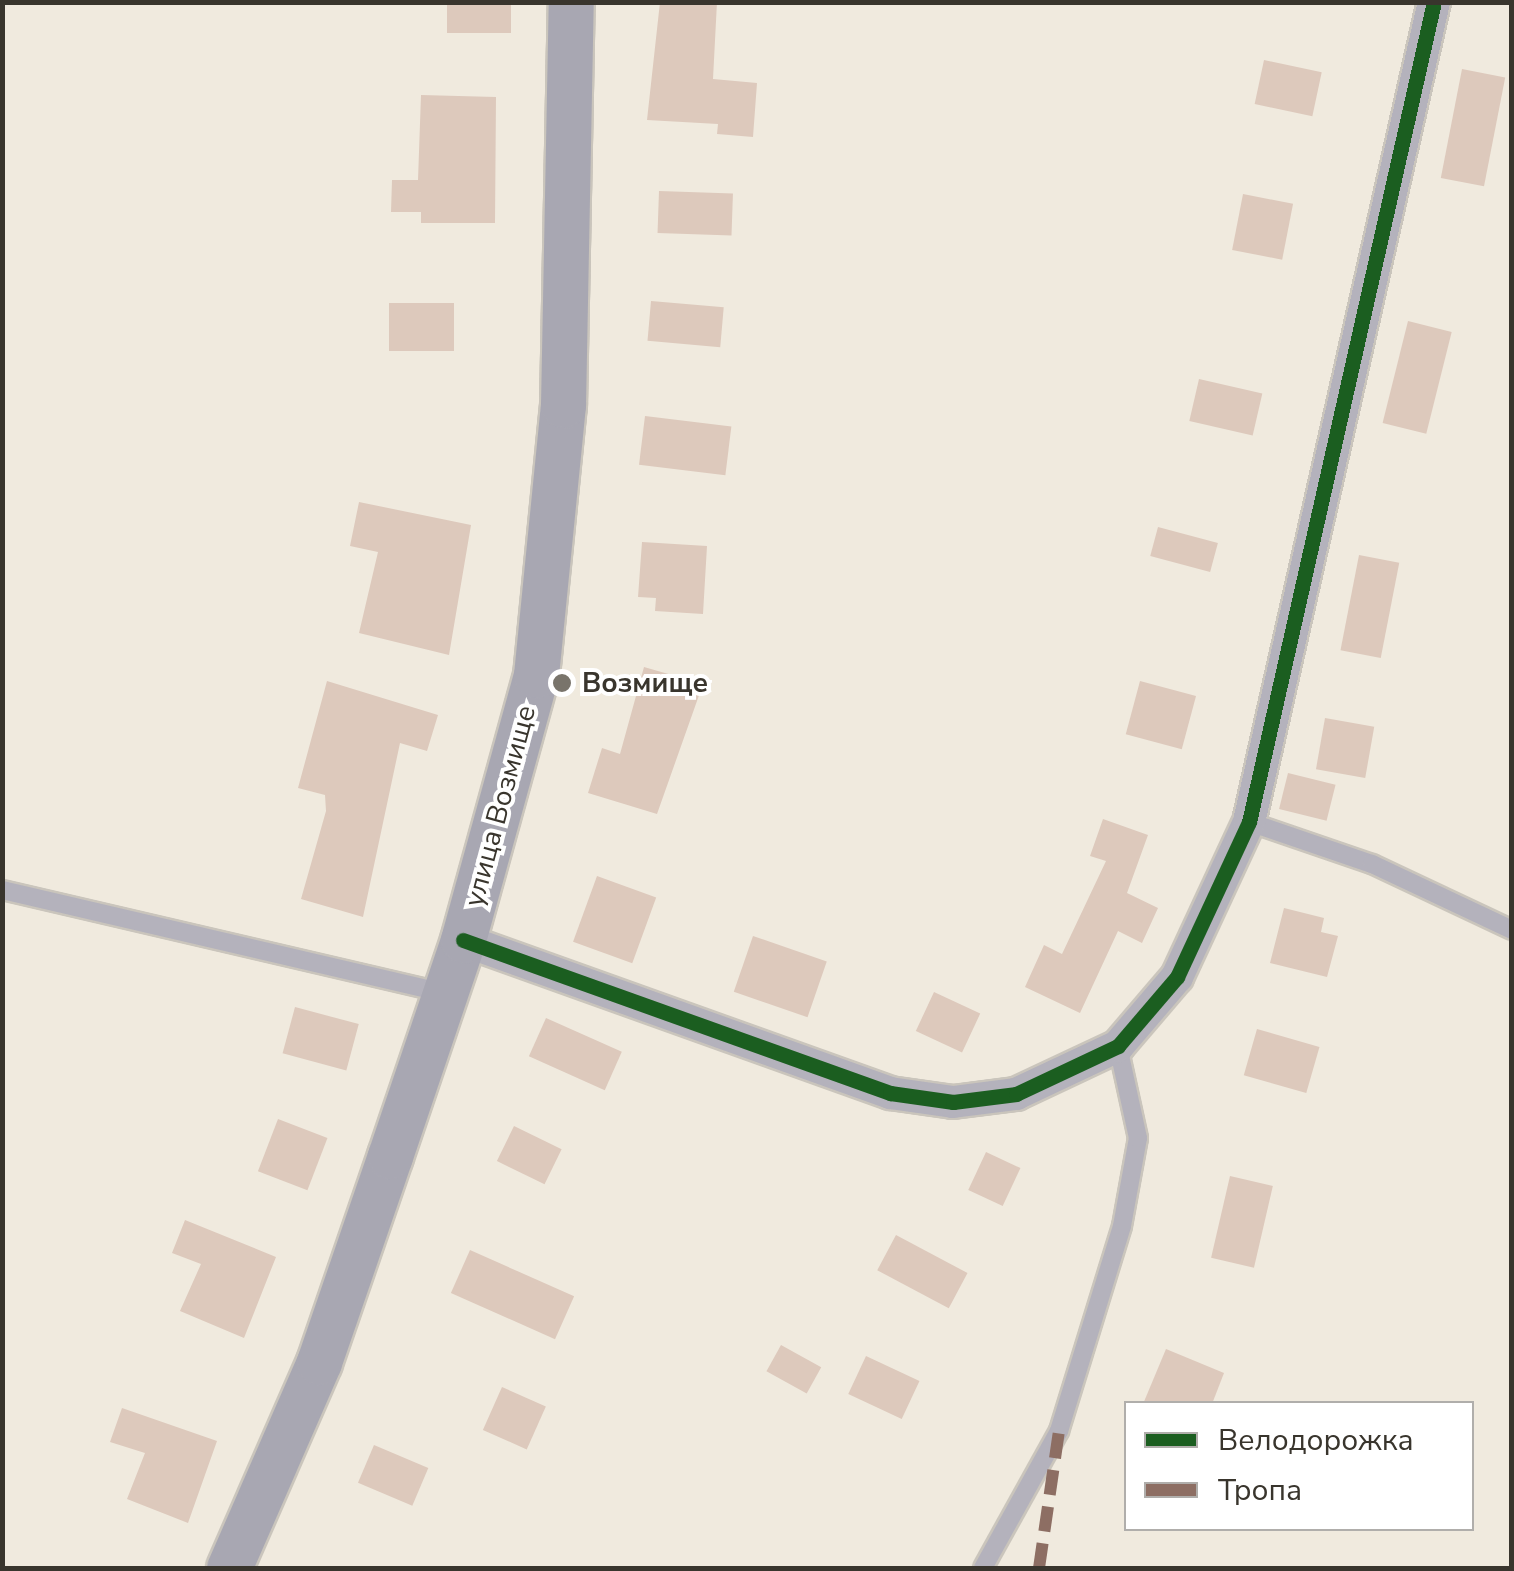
<!DOCTYPE html>
<meta charset="utf-8">
<style>
body{margin:0}
#map{position:relative;width:1514px;height:1571px;overflow:hidden;background:#f0eade;font-family:"Nunito Sans",sans-serif}
div>[style]{position:absolute}
[style*='--x']{left:calc(var(--x)*1px);top:calc(var(--y)*1px);width:calc(var(--w)*1px);rotate:calc(var(--a)*1deg)}
.building>*{inset:0;background:#ddc9bc;transform-origin:0 0}
.roads{filter:drop-shadow(2px 0 #cac5bc) drop-shadow(-2px 0 #cac5bc) drop-shadow(0 2px #cac5bc) drop-shadow(0 -2px #cac5bc)}
.service>*{height:18px;margin:-9px;padding:0 9px;transform-origin:9px;border-radius:9px;background:#b4b2bc}
.minor>*{height:32px;margin:-16px;padding:0 16px;transform-origin:16px;border-radius:16px;background:#b4b2bc}
.secondary>*{height:45px;margin:-22.5px;padding:0 22.5px;transform-origin:22.5px;border-radius:22.5px;background:#a8a7b2}
.quiet>*{height:12px;margin-top:-6px;transform-origin:0;background:repeating-linear-gradient(90deg,#8d6e63 0 25px,transparent 0 37px)}
.cycleway>*{height:15px;margin:-7.5px;padding:0 7.5px;transform-origin:7.5px;border-radius:7.5px;background:#1b5e20}
.dots>*{width:28px;height:28px;translate:-50% -50%;box-sizing:border-box;border:5px solid #fff;border-radius:50%}
span{translate:-50% -50%;white-space:nowrap;text-align:center;line-height:1.15;-webkit-text-stroke:8px #fff;paint-order:stroke}
.poi-label{font-size:28px;color:#39352d;font-weight:700}
.left{translate:0 -50%;text-align:left}
.street-label{font-size:28px;color:#39352d}
.frame{position:absolute;inset:0;border:5px solid #39352d;pointer-events:none}
.legend{position:absolute;left:1124px;top:1401px;width:350px;height:130px;box-sizing:border-box;background:#fff;border:2px solid #b0aeab;margin:0;padding:12px 18px;list-style:none;font-size:30px;color:#39352d}
.legend li{display:flex;align-items:center;gap:20px;height:50px}
.legend b{width:50px;border:2px solid #b0aeab}
</style>
<div id="map">
<div class="building">
<div style="left:447px;top:2px;width:64px;height:31px"></div>
<div style="clip-path:polygon(660px 2px,717px 2px,713px 79px,757px 83px,753px 137px,717px 134px,718px 124px,647px 120px)"></div>
<div style="left:1264px;top:60px;width:59px;height:45px;rotate:12deg"></div>
<div style="left:1462px;top:69px;width:44px;height:111px;rotate:11deg"></div>
<div style="clip-path:polygon(421px 95px,496px 97px,495px 223px,421px 223px,421px 212px,391px 212px,392px 180px,418px 180px)"></div>
<div style="left:659px;top:191px;width:74px;height:42px;rotate:2deg"></div>
<div style="left:1243px;top:194px;width:51px;height:57px;rotate:11deg"></div>
<div style="left:651px;top:301px;width:73px;height:40px;rotate:5deg"></div>
<div style="left:389px;top:303px;width:65px;height:48px"></div>
<div style="left:1408px;top:321px;width:45px;height:105px;rotate:14deg"></div>
<div style="left:1199px;top:379px;width:65px;height:43px;rotate:13deg"></div>
<div style="left:645px;top:416px;width:87px;height:49px;rotate:7deg"></div>
<div style="clip-path:polygon(359px 502px,471px 525px,449px 655px,359px 633px,378px 552px,350px 546px)"></div>
<div style="left:1158px;top:527px;width:62px;height:30px;rotate:15deg"></div>
<div style="clip-path:polygon(642px 542px,707px 546px,703px 614px,655px 611px,656px 598px,638px 597px)"></div>
<div style="left:1359px;top:555px;width:41px;height:97px;rotate:11deg"></div>
<div style="clip-path:polygon(644px 667px,703px 684px,657px 814px,588px 793px,602px 748px,620px 754px)"></div>
<div style="clip-path:polygon(327px 681px,438px 715px,427px 751px,400px 743px,363px 917px,301px 899px,326px 811px,325px 795px,298px 788px)"></div>
<div style="left:1140px;top:681px;width:58px;height:55px;rotate:15deg"></div>
<div style="left:1325px;top:718px;width:50px;height:52px;rotate:10deg"></div>
<div style="left:1288px;top:773px;width:49px;height:37px;rotate:14deg"></div>
<div style="clip-path:polygon(1103px 819px,1148px 835px,1127px 893px,1158px 908px,1142px 943px,1118px 931px,1080px 1013px,1025px 987px,1044px 945px,1062px 954px,1106px 861px,1090px 856px)"></div>
<div style="left:597px;top:876px;width:63px;height:70px;rotate:20deg"></div>
<div style="clip-path:polygon(1284px 908px,1324px 918px,1321px 932px,1338px 936px,1327px 977px,1270px 963px)"></div>
<div style="left:753px;top:936px;width:78px;height:59px;rotate:19deg"></div>
<div style="left:934px;top:992px;width:51px;height:43px;rotate:25deg"></div>
<div style="left:295px;top:1007px;width:66px;height:48px;rotate:15deg"></div>
<div style="left:546px;top:1018px;width:83px;height:42px;rotate:24deg"></div>
<div style="left:1257px;top:1029px;width:65px;height:48px;rotate:16deg"></div>
<div style="left:278px;top:1119px;width:53px;height:56px;rotate:21deg"></div>
<div style="left:514px;top:1126px;width:53px;height:39px;rotate:26deg"></div>
<div style="left:986px;top:1152px;width:38px;height:42px;rotate:25deg"></div>
<div style="left:1230px;top:1176px;width:44px;height:84px;rotate:13deg"></div>
<div style="clip-path:polygon(185px 1220px,276px 1257px,244px 1338px,180px 1311px,201px 1264px,172px 1253px)"></div>
<div style="left:896px;top:1235px;width:81px;height:40px;rotate:28deg"></div>
<div style="left:470px;top:1250px;width:114px;height:47px;rotate:24deg"></div>
<div style="left:781px;top:1345px;width:46px;height:30px;rotate:29deg"></div>
<div style="clip-path:polygon(1166px 1349px,1224px 1373px,1212px 1404px,1143px 1404px)"></div>
<div style="left:866px;top:1356px;width:59px;height:42px;rotate:25deg"></div>
<div style="left:502px;top:1387px;width:48px;height:47px;rotate:24deg"></div>
<div style="clip-path:polygon(122px 1408px,217px 1441px,188px 1523px,127px 1499px,145px 1453px,110px 1442px)"></div>
<div style="left:374px;top:1445px;width:59px;height:41px;rotate:23deg"></div>
</div>
<div class="roads">
<div class="service">
<div style="--x:1249;--y:822;--w:130;--a:18.9"></div>
<div style="--x:1372;--y:864;--w:155;--a:25.2"></div>
<div style="--x:2;--y:890;--w:456;--a:13.1"></div>
<div style="--x:983;--y:1568;--w:157;--a:-61"></div>
<div style="--x:1059;--y:1431;--w:214;--a:-72.9"></div>
<div style="--x:1122;--y:1226;--w:89;--a:-79.7"></div>
<div style="--x:1138;--y:1138;--w:94;--a:-102.3"></div>
</div>
<div class="minor">
<div style="--x:463;--y:940;--w:454;--a:19.7"></div>
<div style="--x:890;--y:1093;--w:64;--a:8.1"></div>
<div style="--x:953;--y:1102;--w:64;--a:-7.2"></div>
<div style="--x:1016;--y:1094;--w:113;--a:-25.2"></div>
<div style="--x:1118;--y:1046;--w:91;--a:-49.5"></div>
<div style="--x:1177;--y:977;--w:171;--a:-65.1"></div>
<div style="--x:1249;--y:822;--w:841;--a:-77.29"></div>
</div>
<div class="secondary">
<div style="--x:229;--y:1568;--w:225;--a:-66.4"></div>
<div style="--x:319;--y:1362;--w:218;--a:-71"></div>
<div style="--x:390;--y:1156;--w:228;--a:-71.3"></div>
<div style="--x:463;--y:940;--w:275;--a:-74.6"></div>
<div style="--x:536;--y:675;--w:271;--a:-84.3"></div>
<div style="--x:563;--y:405;--w:403;--a:-88.9"></div>
</div>
</div>
<div class="quiet">
<div style="--x:1039;--y:1568;--w:138;--a:-81.7"></div>
</div>
<div class="cycleway">
<div style="--x:463;--y:940;--w:454;--a:19.7"></div>
<div style="--x:890;--y:1093;--w:64;--a:8.1"></div>
<div style="--x:953;--y:1102;--w:64;--a:-7.2"></div>
<div style="--x:1016;--y:1094;--w:113;--a:-25.2"></div>
<div style="--x:1118;--y:1046;--w:91;--a:-49.5"></div>
<div style="--x:1177;--y:977;--w:171;--a:-65.1"></div>
<div style="--x:1249;--y:822;--w:841;--a:-77.29"></div>
</div>
<div class="dots">
<div style="left:562px;top:683px;background:#79746b"></div>
</div>
<div class="poi-label">
<span class="left" style="left:582px;top:683px">Возмище</span>
</div>
<div class="street-label">
<span style="left:500px;top:806px;rotate:-75deg">улица Возмище</span>
</div>
<div class="frame"></div>
<ul class="legend">
<li><b style="height:12px;background:#1b5e20"></b>Велодорожка</li>
<li><b style="height:12px;background:#8d6e63"></b>Тропа</li>
</ul>
</div>
